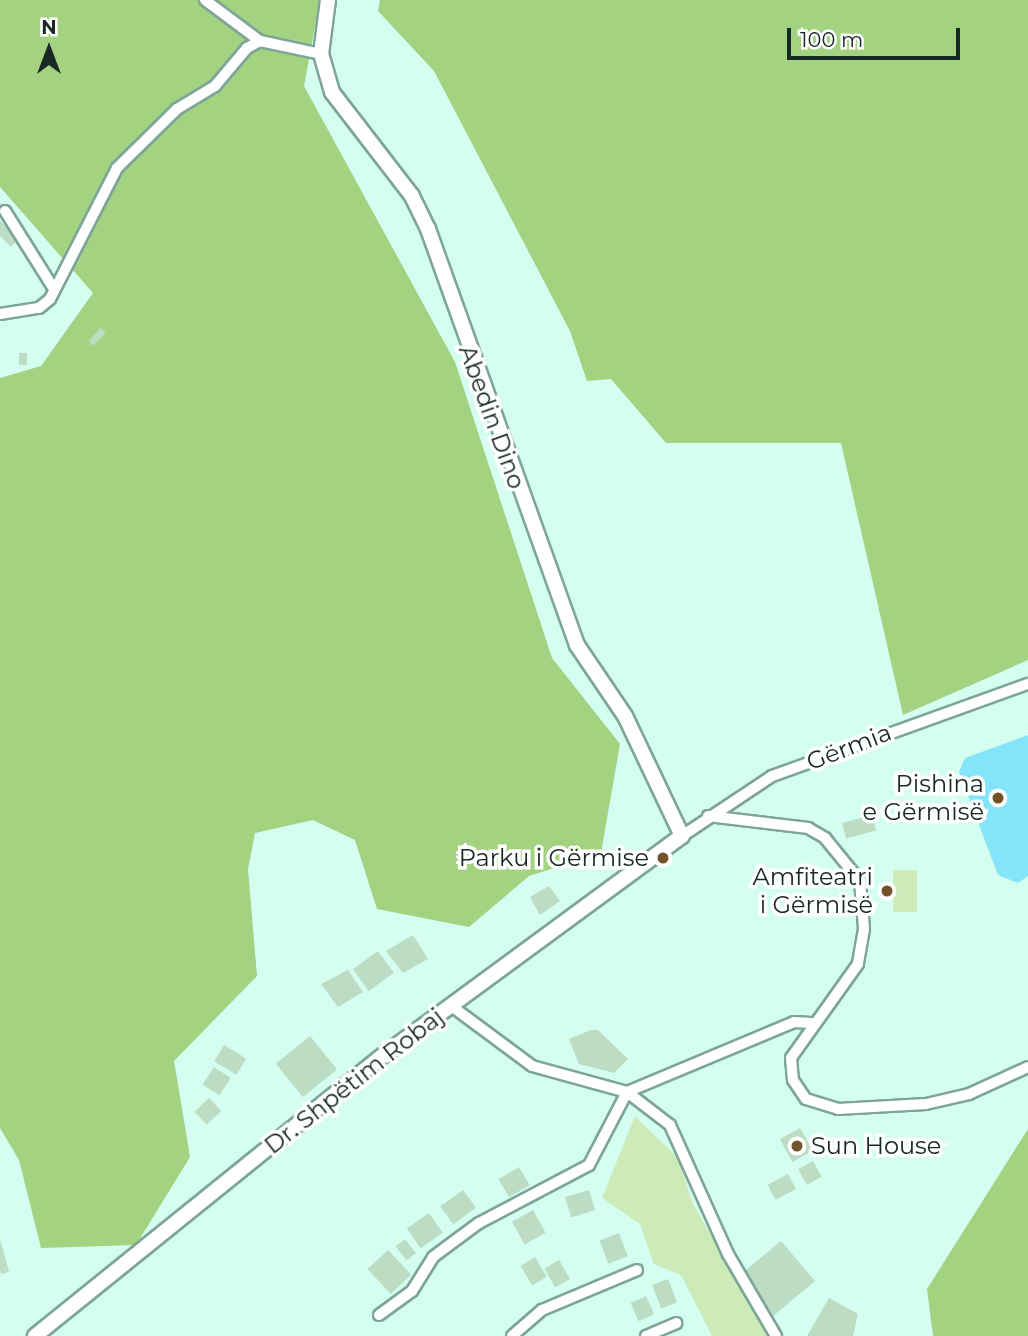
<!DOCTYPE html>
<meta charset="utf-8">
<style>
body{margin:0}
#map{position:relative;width:1028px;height:1336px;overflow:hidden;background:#d4fef0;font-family:Montserrat,sans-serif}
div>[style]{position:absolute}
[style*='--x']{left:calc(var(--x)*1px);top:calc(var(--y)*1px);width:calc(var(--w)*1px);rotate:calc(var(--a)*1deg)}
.green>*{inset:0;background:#cdeab9;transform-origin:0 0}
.forest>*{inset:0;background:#a3d280}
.water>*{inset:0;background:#84e4fa}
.building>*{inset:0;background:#bddcc4;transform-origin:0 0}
.roads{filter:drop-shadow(2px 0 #7da598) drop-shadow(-2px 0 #7da598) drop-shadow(0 2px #7da598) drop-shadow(0 -2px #7da598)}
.street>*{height:10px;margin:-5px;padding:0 5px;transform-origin:5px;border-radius:5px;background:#fff}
.secondary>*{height:14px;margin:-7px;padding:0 7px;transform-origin:7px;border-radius:7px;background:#fff}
.dots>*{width:19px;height:19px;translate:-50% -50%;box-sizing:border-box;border:4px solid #fff;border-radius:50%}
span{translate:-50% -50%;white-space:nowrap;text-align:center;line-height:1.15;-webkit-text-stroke:7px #fff;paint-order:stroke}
.street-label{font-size:24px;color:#182823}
.poi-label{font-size:24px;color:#182823}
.right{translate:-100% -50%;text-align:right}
.left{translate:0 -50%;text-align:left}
.north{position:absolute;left:14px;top:14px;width:70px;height:70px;-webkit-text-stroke:5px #fff;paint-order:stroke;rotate:0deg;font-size:19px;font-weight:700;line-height:28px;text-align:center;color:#182823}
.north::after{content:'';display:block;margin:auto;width:24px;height:32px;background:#182823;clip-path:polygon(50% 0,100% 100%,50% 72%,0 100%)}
.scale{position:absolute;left:787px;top:28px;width:173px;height:32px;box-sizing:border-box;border:4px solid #182823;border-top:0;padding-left:9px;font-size:21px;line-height:24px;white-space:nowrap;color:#182823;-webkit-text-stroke:5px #fff;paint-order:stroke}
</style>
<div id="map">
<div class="green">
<div style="left:893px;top:870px;width:24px;height:42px"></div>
<div style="clip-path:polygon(635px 1116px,678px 1158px,693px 1204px,769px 1336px,712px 1336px,681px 1275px,654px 1264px,640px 1224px,602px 1198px)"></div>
</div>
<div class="forest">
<div style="clip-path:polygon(0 0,320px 0,304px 86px,455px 362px,552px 658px,620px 744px,601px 853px,529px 876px,469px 927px,377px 909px,355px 840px,313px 820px,255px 833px,248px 869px,257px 976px,174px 1061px,190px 1157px,136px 1245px,41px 1248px,19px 1160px,0 1128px,0 378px,41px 366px,93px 293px,0 187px)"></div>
<div style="clip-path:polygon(380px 0,1028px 0,1028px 660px,903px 715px,841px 443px,666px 443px,611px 379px,587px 381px,570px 331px,434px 71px,378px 11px)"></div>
<div style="clip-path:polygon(1028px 1129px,1028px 1336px,933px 1336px,927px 1289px)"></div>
</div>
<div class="water">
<div style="clip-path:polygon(1028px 735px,1028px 876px,1018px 883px,998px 875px,959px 772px,965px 758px)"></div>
</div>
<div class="building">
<div style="clip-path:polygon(0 221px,19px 239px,11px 247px,0 236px)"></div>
<div style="left:101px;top:328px;width:7px;height:18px;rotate:45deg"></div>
<div style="left:19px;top:353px;width:8px;height:12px"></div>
<div style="left:872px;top:815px;width:16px;height:31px;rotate:75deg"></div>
<div style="clip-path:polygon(549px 886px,560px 901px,540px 915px,530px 897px)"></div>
<div style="clip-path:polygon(413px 935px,428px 959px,403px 973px,386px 951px)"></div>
<div style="left:378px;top:951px;width:27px;height:31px;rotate:54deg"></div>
<div style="clip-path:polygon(348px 970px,363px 992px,338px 1007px,321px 984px)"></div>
<div style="clip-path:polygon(591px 1030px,598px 1030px,628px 1059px,614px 1073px,579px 1064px,569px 1039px)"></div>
<div style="left:310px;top:1036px;width:43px;height:44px;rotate:51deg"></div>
<div style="left:224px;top:1045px;width:26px;height:19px;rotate:31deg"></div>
<div style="left:214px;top:1067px;width:20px;height:21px;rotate:33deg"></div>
<div style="left:209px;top:1098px;width:18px;height:20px;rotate:47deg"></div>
<div style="left:800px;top:1128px;width:26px;height:23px;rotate:61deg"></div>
<div style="left:813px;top:1161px;width:18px;height:17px;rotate:61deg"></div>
<div style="left:519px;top:1167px;width:21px;height:24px;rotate:59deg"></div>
<div style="left:788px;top:1174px;width:17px;height:23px;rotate:62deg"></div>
<div style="left:463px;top:1190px;width:22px;height:28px;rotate:54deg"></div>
<div style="left:589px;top:1190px;width:21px;height:25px;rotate:73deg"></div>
<div style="left:533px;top:1210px;width:26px;height:24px;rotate:61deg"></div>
<div style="left:429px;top:1213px;width:24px;height:27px;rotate:55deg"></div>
<div style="left:619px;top:1233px;width:25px;height:21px;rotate:69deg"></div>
<div style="clip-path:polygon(0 1239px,9px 1272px,1px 1274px,0 1269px)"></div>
<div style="left:405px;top:1239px;width:18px;height:12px;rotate:52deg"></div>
<div style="clip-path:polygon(781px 1241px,815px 1281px,773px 1316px,746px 1270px)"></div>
<div style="left:388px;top:1250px;width:34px;height:28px;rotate:47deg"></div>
<div style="left:535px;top:1257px;width:23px;height:17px;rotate:59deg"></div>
<div style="left:559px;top:1260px;width:22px;height:17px;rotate:60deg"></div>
<div style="left:668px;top:1279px;width:25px;height:17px;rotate:69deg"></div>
<div style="left:646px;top:1296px;width:20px;height:17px;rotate:66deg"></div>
<div style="clip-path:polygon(829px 1298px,858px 1314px,853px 1336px,807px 1336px)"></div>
</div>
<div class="roads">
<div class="street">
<div style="--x:205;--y:0;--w:69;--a:36.7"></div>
<div style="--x:5;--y:211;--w:92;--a:57.9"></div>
<div style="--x:0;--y:314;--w:39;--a:-9"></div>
<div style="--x:39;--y:308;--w:14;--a:-39"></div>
<div style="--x:50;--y:299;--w:147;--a:-62.9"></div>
<div style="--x:117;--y:168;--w:84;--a:-44.5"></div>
<div style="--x:177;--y:109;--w:44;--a:-31.2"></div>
<div style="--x:215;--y:86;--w:50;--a:-49.9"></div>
<div style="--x:247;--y:48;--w:15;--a:-28"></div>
<div style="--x:260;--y:41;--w:62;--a:12"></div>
<div style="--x:708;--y:816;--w:101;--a:6.8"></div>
<div style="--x:808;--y:828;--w:20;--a:30"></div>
<div style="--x:825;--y:838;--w:55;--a:50.9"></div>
<div style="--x:860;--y:881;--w:48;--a:85.2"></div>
<div style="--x:864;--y:929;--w:36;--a:100"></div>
<div style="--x:858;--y:964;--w:115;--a:125.5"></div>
<div style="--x:791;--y:1058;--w:22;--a:85"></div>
<div style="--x:793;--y:1080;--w:23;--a:56"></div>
<div style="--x:806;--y:1099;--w:34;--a:17"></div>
<div style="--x:838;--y:1109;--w:88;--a:-3.3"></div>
<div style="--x:926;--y:1104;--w:44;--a:-13.1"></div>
<div style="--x:969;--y:1094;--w:65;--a:-24.6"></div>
<div style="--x:682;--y:836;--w:108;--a:-33.7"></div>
<div style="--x:772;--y:776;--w:272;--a:-19.8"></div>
<div style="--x:450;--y:1005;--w:102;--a:36.6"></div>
<div style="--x:532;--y:1066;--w:98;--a:15.3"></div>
<div style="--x:627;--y:1092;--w:54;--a:37.5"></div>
<div style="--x:670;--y:1125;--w:141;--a:65.8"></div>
<div style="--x:728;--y:1254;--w:95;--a:59.7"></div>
<div style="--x:379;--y:1315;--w:41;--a:-36"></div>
<div style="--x:412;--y:1291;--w:40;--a:-58"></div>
<div style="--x:433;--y:1257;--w:57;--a:-36.5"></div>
<div style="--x:479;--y:1223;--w:124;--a:-27.8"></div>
<div style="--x:589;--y:1165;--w:82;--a:-62.5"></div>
<div style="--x:627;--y:1092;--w:181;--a:-22.7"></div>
<div style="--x:794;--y:1022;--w:17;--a:3"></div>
<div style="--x:512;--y:1336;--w:40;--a:-41"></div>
<div style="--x:542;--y:1310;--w:103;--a:-22.8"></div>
<div style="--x:646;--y:1336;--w:33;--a:-23"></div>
</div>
<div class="secondary">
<div style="--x:35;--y:1336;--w:449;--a:-38.9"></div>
<div style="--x:385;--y:1054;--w:368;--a:-36.3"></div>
<div style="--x:682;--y:836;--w:133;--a:-115.4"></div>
<div style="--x:625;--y:716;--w:86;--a:-124.1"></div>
<div style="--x:577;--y:645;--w:442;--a:-109.7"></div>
<div style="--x:428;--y:229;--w:37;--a:-116"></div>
<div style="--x:412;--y:196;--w:131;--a:-127.6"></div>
<div style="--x:332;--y:92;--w:40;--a:-106"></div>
<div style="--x:321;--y:54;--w:54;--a:-82.6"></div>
</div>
</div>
<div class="dots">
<div style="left:998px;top:798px;background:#735329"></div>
<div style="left:663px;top:858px;background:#735329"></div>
<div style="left:887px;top:891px;background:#735329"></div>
<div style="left:797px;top:1146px;background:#735329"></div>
</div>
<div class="street-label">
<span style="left:492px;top:417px;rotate:70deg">Abedin Dino</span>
<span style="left:849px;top:747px;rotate:-21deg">Gërmia</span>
<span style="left:354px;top:1081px;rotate:-38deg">Dr. Shpëtim Robaj</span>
</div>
<div class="poi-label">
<span class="right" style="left:984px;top:798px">Pishina<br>e Gërmisë</span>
<span class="right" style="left:649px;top:858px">Parku i Gërmise</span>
<span class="right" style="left:873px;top:891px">Amfiteatri<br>i Gërmisë</span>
<span class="left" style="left:811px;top:1146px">Sun House</span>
</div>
<div class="north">N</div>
<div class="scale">100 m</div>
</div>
